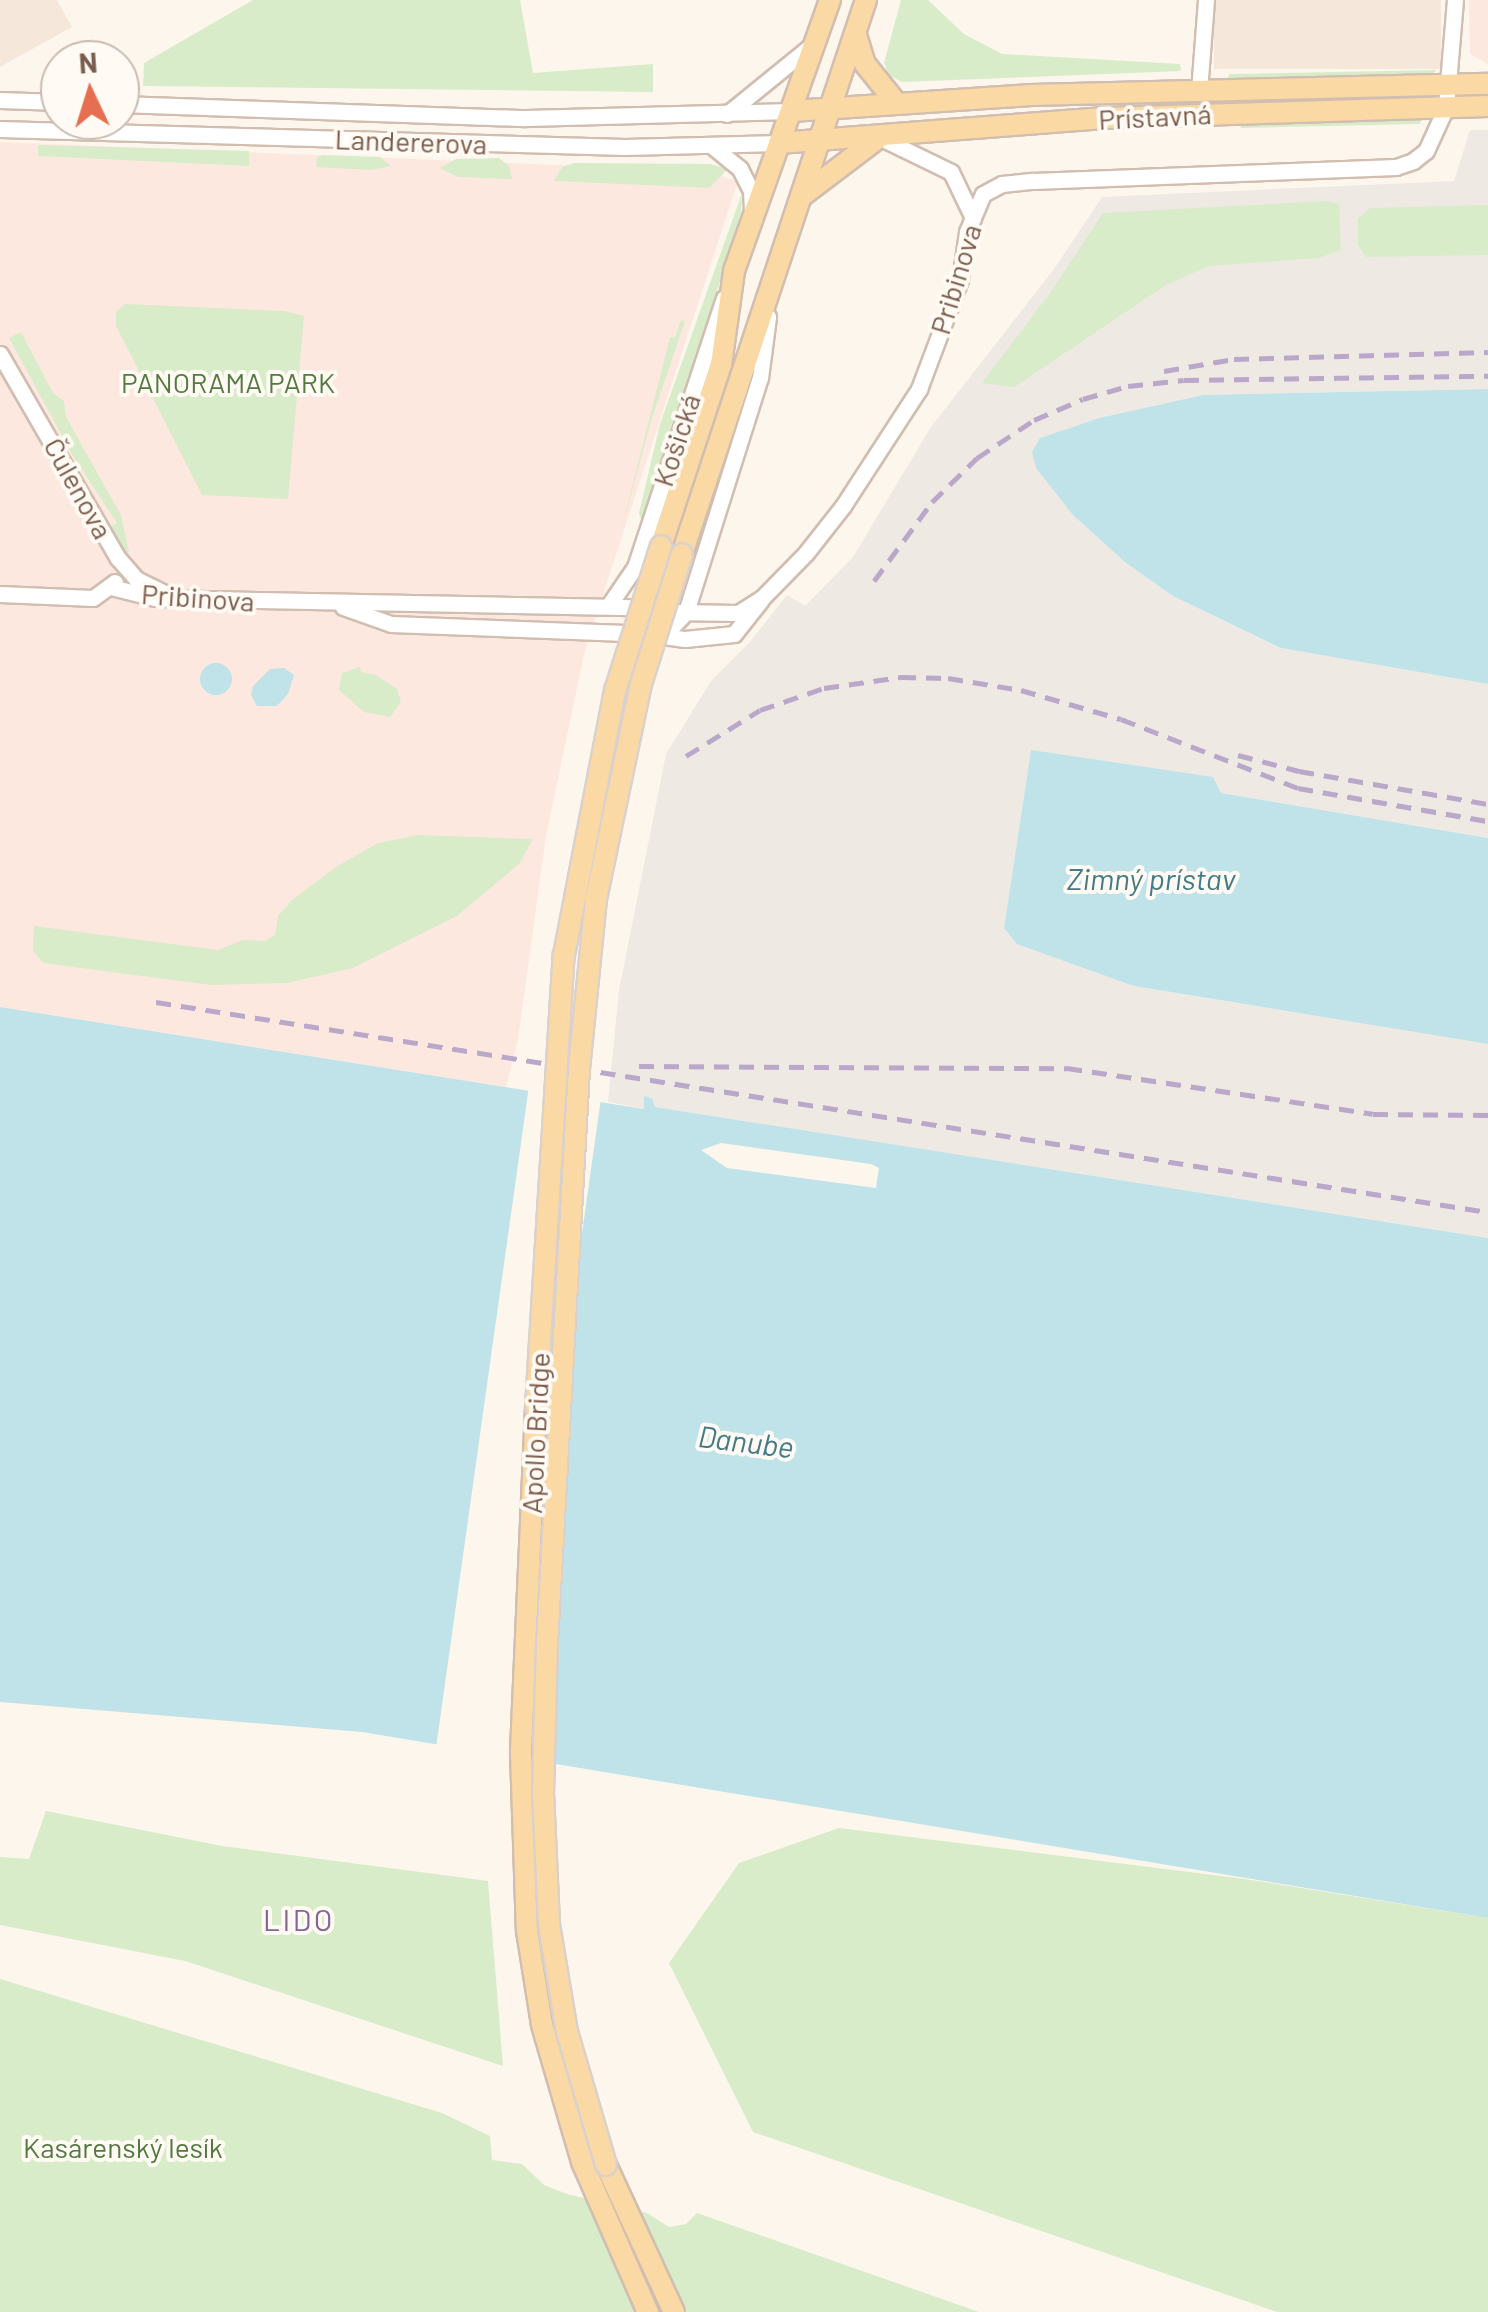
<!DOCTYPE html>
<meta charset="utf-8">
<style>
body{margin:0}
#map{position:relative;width:1488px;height:2312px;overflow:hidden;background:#fdf6ec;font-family:Barlow,sans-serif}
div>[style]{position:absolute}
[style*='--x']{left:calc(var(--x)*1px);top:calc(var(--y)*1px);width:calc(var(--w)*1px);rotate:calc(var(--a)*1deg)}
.residential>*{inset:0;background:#f5e8da;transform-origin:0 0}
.commercial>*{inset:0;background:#fde8e0}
.industrial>*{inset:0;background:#efe9e4}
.green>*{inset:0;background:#d8ecc9}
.water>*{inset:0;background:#bfe3e8}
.round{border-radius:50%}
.pier>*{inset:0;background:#fdf6ec;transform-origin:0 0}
.roads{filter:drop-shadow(2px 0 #d1beb0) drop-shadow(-2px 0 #d1beb0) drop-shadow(0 2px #d1beb0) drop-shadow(0 -2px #d1beb0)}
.minor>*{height:15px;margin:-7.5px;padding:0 7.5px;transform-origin:7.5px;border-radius:7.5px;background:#fff}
.major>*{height:20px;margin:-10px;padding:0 10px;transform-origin:10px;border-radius:10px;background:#fbd9a5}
.rail>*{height:5px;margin-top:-2.5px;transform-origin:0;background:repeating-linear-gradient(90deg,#b9a8c9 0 15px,transparent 0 25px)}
.bridges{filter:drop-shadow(2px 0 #dad1cd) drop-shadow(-2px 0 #dad1cd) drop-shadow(0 2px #dad1cd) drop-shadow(0 -2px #dad1cd)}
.major-bridge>*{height:20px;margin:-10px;padding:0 10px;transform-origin:10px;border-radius:10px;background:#fbd9a5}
span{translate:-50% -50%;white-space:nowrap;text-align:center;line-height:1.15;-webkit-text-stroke:8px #fffaf3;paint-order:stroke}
.street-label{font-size:28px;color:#7a5c4d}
.park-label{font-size:28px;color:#537a41}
.water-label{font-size:30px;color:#437c86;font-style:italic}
.neighbourhood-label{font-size:30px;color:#846695;letter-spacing:2.5px}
.north{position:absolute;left:40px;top:40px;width:100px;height:100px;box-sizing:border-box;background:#fffaf3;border:2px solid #cabbb1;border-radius:50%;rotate:356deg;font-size:28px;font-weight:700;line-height:40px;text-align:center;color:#7a5c4d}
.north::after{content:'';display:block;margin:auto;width:35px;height:45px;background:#e76f51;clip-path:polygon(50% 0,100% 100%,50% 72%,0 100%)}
</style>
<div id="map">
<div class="residential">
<div style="clip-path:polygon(0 0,57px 0,72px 27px,0 67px)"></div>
<div style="left:1214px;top:0;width:227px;height:69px"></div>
</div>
<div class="commercial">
<div style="clip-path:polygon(1469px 0,1488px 0,1488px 64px,1470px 54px)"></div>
<div style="clip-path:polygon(0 142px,703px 171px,738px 181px,585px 650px,546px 836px,518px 1040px,506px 1087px,0 1007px)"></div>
</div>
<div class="industrial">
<div style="clip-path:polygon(1470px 130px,1488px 130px,1488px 389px,1203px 395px,1099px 418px,1040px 438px,1073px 515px,1126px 563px,1173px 596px,1281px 648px,1488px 684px,1488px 838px,1221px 793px,1031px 751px,1004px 928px,1134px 986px,1488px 1044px,1488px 1238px,654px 1107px,652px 1098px,644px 1097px,645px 1109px,608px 1102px,619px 990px,666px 754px,711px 681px,749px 643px,787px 595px,805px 606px,853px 557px,931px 427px,1054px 269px,1102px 197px,1454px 181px)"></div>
</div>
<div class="green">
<div style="clip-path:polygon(253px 0,520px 0,533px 73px,653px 64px,653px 92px,143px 86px,144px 63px)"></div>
<div style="clip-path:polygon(901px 0,928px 0,964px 34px,1002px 54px,1180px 64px,1181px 71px,902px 82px,889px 75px,884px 63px)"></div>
<div style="clip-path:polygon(1437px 70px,1430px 76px,1225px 81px,1230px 74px)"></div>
<div style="clip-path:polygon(1423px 116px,1420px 124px,1241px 128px,1240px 122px)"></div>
<div style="clip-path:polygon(38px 145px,249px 151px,249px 166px,38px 156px)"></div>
<div style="clip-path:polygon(323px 155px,380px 157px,391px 166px,371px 170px,316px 167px,317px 157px)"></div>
<div style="clip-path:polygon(499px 158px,509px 166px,512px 179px,458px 177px,439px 168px,456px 159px)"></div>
<div style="clip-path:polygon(574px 163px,710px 164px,728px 169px,709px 188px,554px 181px,562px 167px)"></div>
<div style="clip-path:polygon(742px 193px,741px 212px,685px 398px,642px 523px,639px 513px,660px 424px)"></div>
<div style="clip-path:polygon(1327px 201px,1339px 204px,1341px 250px,1319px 258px,1209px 266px,1166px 285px,1014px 387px,982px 383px,1050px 293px,1103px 213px)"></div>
<div style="clip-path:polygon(1488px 205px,1488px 255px,1366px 257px,1358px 245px,1358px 218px,1370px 208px)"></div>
<div style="clip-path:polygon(125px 304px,285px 311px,304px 316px,288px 499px,202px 495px,116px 326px,116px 312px)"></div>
<div style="clip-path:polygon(681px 320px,685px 321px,651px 421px,620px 535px,670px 337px,675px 337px)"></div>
<div style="clip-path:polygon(21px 332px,53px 393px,64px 401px,66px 417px,121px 515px,129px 551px,124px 556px,107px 529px,117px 523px,73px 456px,9px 338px)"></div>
<div style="clip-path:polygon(360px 667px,361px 672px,376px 675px,397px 689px,401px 702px,390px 717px,364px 712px,339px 690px,342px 673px)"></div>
<div style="clip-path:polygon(418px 835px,533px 839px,519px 864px,457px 916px,353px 968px,287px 983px,211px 985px,43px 963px,33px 951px,34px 926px,218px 950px,243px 940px,265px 941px,275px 935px,278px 916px,292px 900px,336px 867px,378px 843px)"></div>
<div style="clip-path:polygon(46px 1811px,222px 1846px,488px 1881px,503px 2066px,185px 1961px,0 1925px,0 1857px,29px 1859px)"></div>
<div style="clip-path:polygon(839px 1828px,1245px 1879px,1488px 1918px,1488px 2312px,1277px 2312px,753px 2132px,669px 1963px,739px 1863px)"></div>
<div style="clip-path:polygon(0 1979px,442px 2113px,490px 2136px,492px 2160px,522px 2164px,544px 2185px,567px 2194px,647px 2213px,669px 2227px,686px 2224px,697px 2213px,979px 2312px,0 2312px)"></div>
</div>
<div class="water">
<div style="clip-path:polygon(1488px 389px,1488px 684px,1281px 648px,1173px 596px,1126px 563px,1073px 515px,1036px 468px,1032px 452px,1040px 438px,1099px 418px,1203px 395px)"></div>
<div class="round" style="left:200px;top:663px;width:32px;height:32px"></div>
<div style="clip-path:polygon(284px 668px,294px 675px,288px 694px,277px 706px,257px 706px,251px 695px,253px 686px,270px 669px)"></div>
<div style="clip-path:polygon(1031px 750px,1213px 777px,1221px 793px,1488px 838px,1488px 1044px,1134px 986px,1017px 944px,1004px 928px)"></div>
<div style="clip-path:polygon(0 1007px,644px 1109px,644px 1096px,652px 1098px,655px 1107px,1488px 1238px,1488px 1918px,362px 1732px,0 1702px)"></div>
</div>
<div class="pier">
<div style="left:529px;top:1086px;width:73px;height:674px;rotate:8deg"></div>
<div style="clip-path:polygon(721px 1143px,871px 1164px,879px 1168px,876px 1188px,727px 1168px,701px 1150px)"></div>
</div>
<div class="roads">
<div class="minor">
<div style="--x:1199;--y:91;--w:91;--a:-85.6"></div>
<div style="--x:0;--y:100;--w:60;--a:1.9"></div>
<div style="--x:120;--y:104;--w:406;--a:2"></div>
<div style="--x:526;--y:118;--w:266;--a:-1.5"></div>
<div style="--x:727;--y:114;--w:111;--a:-39.1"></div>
<div style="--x:0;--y:129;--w:625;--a:1.65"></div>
<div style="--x:625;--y:147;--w:154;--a:-1.5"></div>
<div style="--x:879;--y:137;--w:80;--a:25.9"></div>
<div style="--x:951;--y:172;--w:51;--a:64.4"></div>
<div style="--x:712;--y:146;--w:36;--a:39"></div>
<div style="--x:740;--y:169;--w:25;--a:63"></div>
<div style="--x:751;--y:191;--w:21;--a:87"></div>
<div style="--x:0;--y:354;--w:236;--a:60"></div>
<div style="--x:118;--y:558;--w:28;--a:49"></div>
<div style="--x:136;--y:579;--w:34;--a:26"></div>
<div style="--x:111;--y:587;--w:45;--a:14"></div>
<div style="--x:155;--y:598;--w:477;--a:1.1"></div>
<div style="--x:0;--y:594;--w:93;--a:2.5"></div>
<div style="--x:93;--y:598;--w:27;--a:-36"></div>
<div style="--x:609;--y:605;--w:46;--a:-55.6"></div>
<div style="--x:635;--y:567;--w:283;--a:-71.7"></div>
<div style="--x:343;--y:607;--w:51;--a:19.5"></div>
<div style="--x:391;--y:624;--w:234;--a:2.2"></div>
<div style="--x:675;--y:612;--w:63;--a:0.9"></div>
<div style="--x:738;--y:613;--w:28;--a:-32"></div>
<div style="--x:762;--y:598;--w:63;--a:-45.6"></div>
<div style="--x:806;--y:553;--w:60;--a:-51.8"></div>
<div style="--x:843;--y:506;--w:140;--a:-57"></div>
<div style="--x:919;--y:389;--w:116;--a:-69.4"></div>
<div style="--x:960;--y:280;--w:49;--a:-81.7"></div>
<div style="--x:967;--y:232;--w:41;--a:-67.2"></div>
<div style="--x:983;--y:194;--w:21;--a:-28"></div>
<div style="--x:1002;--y:184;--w:31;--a:-6"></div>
<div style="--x:1033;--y:181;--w:363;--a:-2.2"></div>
<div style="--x:1396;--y:167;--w:18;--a:-19"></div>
<div style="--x:1413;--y:161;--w:16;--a:-38"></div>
<div style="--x:1426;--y:151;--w:48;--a:-65.6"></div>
<div style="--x:1446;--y:107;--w:107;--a:-85.2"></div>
<div style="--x:663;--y:636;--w:33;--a:-46"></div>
<div style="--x:686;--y:612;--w:245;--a:-72.5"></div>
<div style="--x:760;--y:378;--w:62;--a:-82.5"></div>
<div style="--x:663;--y:636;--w:22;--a:8"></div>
<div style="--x:685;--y:639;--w:49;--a:-5.8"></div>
<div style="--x:734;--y:634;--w:43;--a:-51.5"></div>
</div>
<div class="major">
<div style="--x:856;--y:35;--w:30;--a:73"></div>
<div style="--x:865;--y:64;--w:51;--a:51.3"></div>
<div style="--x:792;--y:111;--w:240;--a:-3.8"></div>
<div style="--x:1031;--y:95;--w:457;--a:-1.4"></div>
<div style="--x:779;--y:143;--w:326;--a:-4.4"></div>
<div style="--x:1104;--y:118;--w:384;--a:-1.8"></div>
<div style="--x:803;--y:195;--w:94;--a:-37.2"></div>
<div style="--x:661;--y:546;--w:191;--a:-71.7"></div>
<div style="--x:721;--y:365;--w:95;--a:-82.1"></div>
<div style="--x:734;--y:271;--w:288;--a:-70.5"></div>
<div style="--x:682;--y:554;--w:584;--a:-71.63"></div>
<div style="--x:536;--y:1407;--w:346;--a:92.5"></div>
<div style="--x:521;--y:1753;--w:178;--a:88.1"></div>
<div style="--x:527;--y:1931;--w:95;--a:80.9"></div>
<div style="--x:542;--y:2025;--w:143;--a:73.7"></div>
<div style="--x:582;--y:2162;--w:164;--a:66.3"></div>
<div style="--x:606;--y:2165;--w:162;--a:65.2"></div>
</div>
</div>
<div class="rail">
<div style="--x:1164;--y:371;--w:71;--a:-9.7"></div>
<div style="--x:1234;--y:359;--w:254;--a:-1.6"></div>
<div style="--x:874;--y:581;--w:98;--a:-53.7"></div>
<div style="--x:932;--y:502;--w:63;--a:-44.4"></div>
<div style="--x:977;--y:458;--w:69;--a:-33.7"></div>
<div style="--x:1034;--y:420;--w:53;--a:-23.2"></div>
<div style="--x:1083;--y:399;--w:47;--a:-16.1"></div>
<div style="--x:1128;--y:386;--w:56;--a:-6.1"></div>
<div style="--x:1184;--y:380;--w:304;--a:-0.8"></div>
<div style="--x:1238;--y:755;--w:63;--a:14.7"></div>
<div style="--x:1299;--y:771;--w:192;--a:9.9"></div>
<div style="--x:686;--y:756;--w:87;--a:-31.9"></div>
<div style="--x:760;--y:710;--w:68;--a:-19"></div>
<div style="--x:824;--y:688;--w:78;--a:-8.1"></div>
<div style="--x:901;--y:677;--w:47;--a:1.2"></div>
<div style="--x:948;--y:678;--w:74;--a:9.3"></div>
<div style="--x:1021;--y:690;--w:104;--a:16.2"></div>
<div style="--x:1121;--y:719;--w:190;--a:21.3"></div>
<div style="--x:1298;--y:788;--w:193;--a:9.9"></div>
<div style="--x:156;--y:1002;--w:1348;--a:8.96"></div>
<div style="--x:639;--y:1066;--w:428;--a:0.3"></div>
<div style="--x:1067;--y:1068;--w:309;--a:8.5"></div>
<div style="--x:1373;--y:1114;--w:115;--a:0.5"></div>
</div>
<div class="bridges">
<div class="major-bridge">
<div style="--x:536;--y:1407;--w:453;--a:-86.5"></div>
<div style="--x:564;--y:955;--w:269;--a:-79.1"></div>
<div style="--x:615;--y:691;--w:152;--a:-72.4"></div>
<div style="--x:606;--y:2165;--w:139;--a:-106.3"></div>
<div style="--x:567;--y:2032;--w:109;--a:-99.5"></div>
<div style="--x:549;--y:1924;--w:130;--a:-92.6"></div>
<div style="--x:543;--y:1794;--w:149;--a:-88.5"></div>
<div style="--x:547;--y:1645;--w:577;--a:-86.82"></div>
<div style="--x:579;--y:1069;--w:171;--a:-84.3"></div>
<div style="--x:596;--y:899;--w:220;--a:-78.2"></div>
<div style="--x:641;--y:684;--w:136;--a:-72.5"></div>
</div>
</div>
<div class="street-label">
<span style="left:1155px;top:116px;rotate:-3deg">Prístavná</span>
<span style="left:411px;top:141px;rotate:2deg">Landererova</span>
<span style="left:955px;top:279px;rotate:-73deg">Pribinova</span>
<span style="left:676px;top:440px;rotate:-72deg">Košická</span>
<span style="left:79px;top:488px;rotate:61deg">Čulenova</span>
<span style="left:198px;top:597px;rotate:4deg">Pribinova</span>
<span style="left:535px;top:1433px;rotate:-87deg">Apollo Bridge</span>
</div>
<div class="park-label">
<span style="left:228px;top:382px">PANORAMA PARK</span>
<span style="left:123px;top:2147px">Kasárenský lesík</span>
</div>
<div class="water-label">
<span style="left:1151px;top:878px">Zimný prístav</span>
<span style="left:746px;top:1441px;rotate:7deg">Danube</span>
</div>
<div class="neighbourhood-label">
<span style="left:299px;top:1919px">LIDO</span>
</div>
<div class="north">N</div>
</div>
